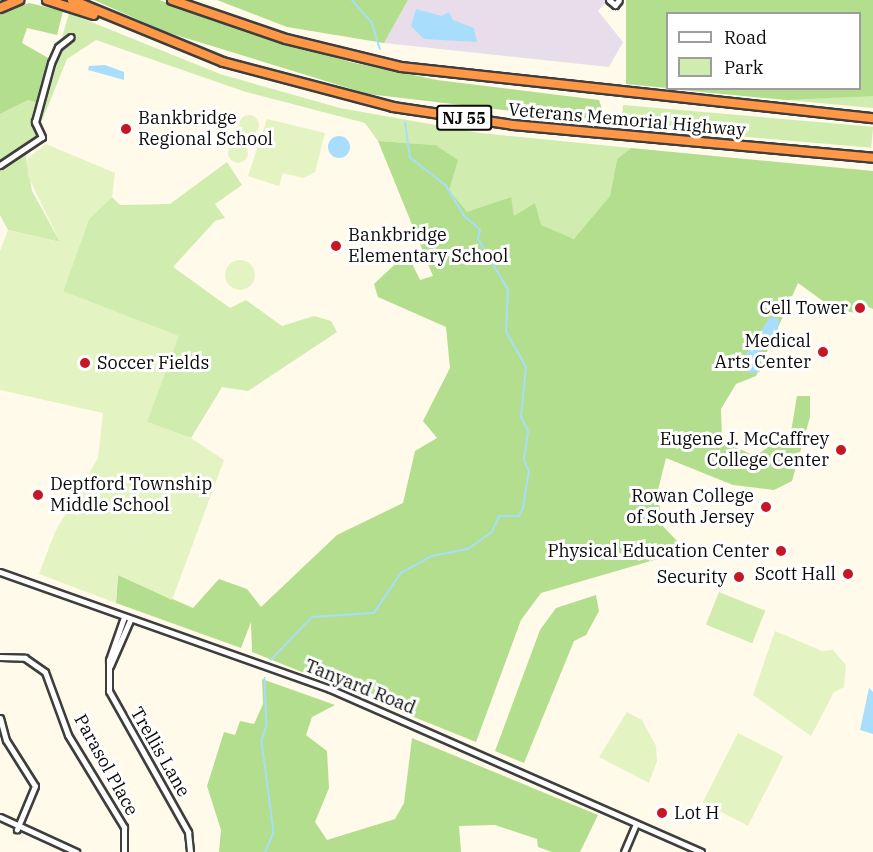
<!DOCTYPE html>
<style>
body{margin:0}
#map{position:relative;width:873px;height:852px;overflow:hidden;background:#fffae9;font-family:"IBM Plex Serif",serif}
div>[style]{position:absolute}
[style*='--x']{left:calc(var(--x)*1px);top:calc(var(--y)*1px);width:calc(var(--w)*1px);rotate:calc(var(--a)*1deg)}
.industrial>*{inset:0;background:#e9ddeb}
.green>*{inset:0;background:#d0ecaf;transform-origin:0 0}
.forest>*{inset:0;background:#b3de8d}
.pitch>*{inset:0;background:#e3f3c2;transform-origin:0 0}
.round{border-radius:50%}
.water>*{inset:0;background:#a8defb}
.stream>*{height:1.5px;margin:-0.75px;padding:0 0.75px;transform-origin:0.75px;border-radius:0.75px;background:#a8defb}
.roads{filter:drop-shadow(2px 0 #3e3e3e) drop-shadow(-2px 0 #3e3e3e) drop-shadow(0 2px #3e3e3e) drop-shadow(0 -2px #3e3e3e)}
.minor>*{height:5px;margin:-2.5px;padding:0 2.5px;transform-origin:2.5px;border-radius:2.5px;background:#fff}
.highway>*{height:8px;margin:-4px;padding:0 4px;transform-origin:4px;border-radius:4px;background:#ff9747}
.dots>*{width:16px;height:16px;translate:-50% -50%;box-sizing:border-box;border:3px solid #fff;border-radius:50%}
span{translate:-50% -50%;white-space:nowrap;text-align:center;line-height:1.15;-webkit-text-stroke:6px #fff;paint-order:stroke}
.shield-label span{padding:2px 4px;background:#fff;border:2px solid;border-radius:4px;-webkit-text-stroke-width:0}
.shield-label{font-size:16px;color:#0b0b0b;font-weight:700}
.poi-label{font-size:18px;color:#0b0b0b}
.left{translate:0 -50%;text-align:left}
.right{translate:-100% -50%;text-align:right}
.street-label{font-size:18px;color:#0b0b0b}
.legend{position:absolute;left:666px;top:12px;width:195px;height:78px;box-sizing:border-box;background:#fff;border:2px solid #9d9d9d;margin:0;padding:8px 10px;list-style:none;font-size:18px;color:#0b0b0b}
.legend li{display:flex;align-items:center;gap:12px;height:30px}
.legend b{width:30px;border:2px solid #9d9d9d}
</style>
<div id="map">
<div class="industrial">
<div style="clip-path:polygon(408px 0,608px 0,598px 11px,623px 42px,609px 67px,384px 43px)"></div>
</div>
<div class="green">
<div style="clip-path:polygon(69px 13px,220px 74px,340px 108px,480px 133px,631px 148px,617px 159px,610px 196px,575px 239px,514px 217px,510px 197px,467px 213px,449px 190px,435px 145px,378px 141px,365px 123px,243px 91px,96px 40px,67px 59px,35px 138px,24px 147px,32px 191px,60px 242px,8px 230px,0 215px,0 114px,28px 100px,43px 104px)"></div>
<div style="clip-path:polygon(791px 96px,873px 96px,873px 108px,787px 100px)"></div>
<div style="left:623px;top:105px;width:251px;height:21px;rotate:5deg"></div>
<div style="clip-path:polygon(227px 162px,242px 185px,215px 204px,225px 218px,215px 221px,173px 267px,230px 308px,246px 300px,282px 326px,314px 316px,331px 321px,337px 332px,248px 391px,222px 387px,191px 438px,147px 422px,63px 291px,89px 219px,112px 197px,120px 205px,170px 204px)"></div>
<div style="left:719px;top:592px;width:50px;height:35px;rotate:22deg"></div>
</div>
<div class="forest">
<div style="clip-path:polygon(94px 0,159px 0,350px 62px,437px 80px,599px 100px,606px 122px,368px 94px,166px 32px)"></div>
<div style="clip-path:polygon(217px 0,408px 0,384px 43px,287px 27px)"></div>
<div style="clip-path:polygon(626px 0,873px 0,873px 96px,786px 100px,671px 89px,860px 88px,860px 14px,668px 14px,667px 88px,626px 84px)"></div>
<div style="clip-path:polygon(29px 3px,63px 11px,57px 35px,27px 28px,22px 43px,50px 59px,38px 103px,28px 100px,0 114px,0 13px)"></div>
<div style="clip-path:polygon(378px 141px,435px 145px,458px 160px,449px 190px,467px 212px,511px 197px,514px 216px,535px 203px,541px 225px,574px 239px,610px 196px,617px 159px,631px 148px,873px 171px,873px 309px,858px 302px,856px 313px,834px 309px,798px 283px,756px 376px,736px 384px,721px 409px,722px 441px,755px 456px,791px 432px,797px 396px,810px 396px,810px 417px,792px 481px,774px 490px,733px 485px,666px 458px,658px 490px,661px 524px,677px 541px,679px 558px,661px 558px,541px 593px,521px 620px,476px 742px,252px 652px,251px 622px,241px 648px,116px 603px,118px 575px,193px 608px,219px 579px,247px 589px,261px 607px,337px 535px,403px 503px,415px 451px,437px 438px,423px 421px,450px 368px,446px 327px,378px 297px,374px 284px,407px 253px,420px 280px,433px 276px)"></div>
<div style="clip-path:polygon(596px 595px,599px 611px,586px 635px,574px 641px,524px 763px,495px 751px,540px 630px,556px 608px)"></div>
<div style="clip-path:polygon(262px 679px,335px 705px,312px 717px,306px 735px,327px 751px,329px 788px,315px 822px,327px 840px,395px 819px,404px 803px,412px 738px,598px 815px,580px 852px,552px 852px,538px 847px,537px 839px,495px 825px,459px 826px,461px 852px,219px 852px,221px 830px,207px 786px,224px 732px,235px 735px,240px 721px,254px 724px,263px 704px)"></div>
</div>
<div class="pitch">
<div class="round" style="left:239px;top:115px;width:20px;height:20px"></div>
<div style="clip-path:polygon(267px 119px,325px 133px,315px 172px,303px 178px,283px 173px,279px 186px,248px 176px)"></div>
<div class="round" style="left:228px;top:143px;width:20px;height:20px"></div>
<div style="clip-path:polygon(46px 144px,115px 173px,112px 197px,89px 219px,63px 291px,179px 336px,147px 422px,191px 438px,224px 460px,172px 600px,118px 575px,116px 603px,39px 574px,55px 532px,98px 458px,103px 413px,0 390px,0 251px,8px 230px,60px 242px,28px 176px,27px 159px)"></div>
<div class="round" style="left:225px;top:260px;width:30px;height:30px"></div>
<div style="clip-path:polygon(775px 631px,822px 651px,833px 650px,846px 665px,844px 687px,834px 692px,811px 736px,753px 695px)"></div>
<div style="clip-path:polygon(627px 712px,642px 720px,656px 746px,657px 761px,649px 783px,599px 757px)"></div>
<div style="left:738px;top:733px;width:51px;height:78px;rotate:27deg"></div>
</div>
<div class="water">
<div style="clip-path:polygon(416px 9px,442px 16px,449px 12px,453px 20px,474px 28px,477px 42px,424px 39px,411px 26px)"></div>
<div style="clip-path:polygon(105px 65px,124px 72px,124px 80px,88px 70px,89px 66px)"></div>
<div class="round" style="left:328px;top:136px;width:22px;height:22px"></div>
<div style="clip-path:polygon(770px 317px,779px 319px,778px 329px,755px 359px,760px 372px,748px 373px,746px 354px)"></div>
<div style="clip-path:polygon(869px 688px,873px 692px,873px 734px,860px 730px)"></div>
</div>
<div class="stream">
<div style="--x:352;--y:0;--w:30;--a:48"></div>
<div style="--x:372;--y:22;--w:28;--a:73"></div>
<div style="--x:271;--y:660;--w:59;--a:-46.4"></div>
<div style="--x:312;--y:617;--w:62;--a:-3.7"></div>
<div style="--x:374;--y:613;--w:48;--a:-56"></div>
<div style="--x:401;--y:573;--w:35;--a:-29"></div>
<div style="--x:432;--y:556;--w:37;--a:-11"></div>
<div style="--x:468;--y:549;--w:29;--a:-35"></div>
<div style="--x:492;--y:532;--w:17;--a:-66"></div>
<div style="--x:499;--y:516;--w:20;--a:0"></div>
<div style="--x:519;--y:516;--w:9;--a:-63"></div>
<div style="--x:523;--y:508;--w:36;--a:-81"></div>
<div style="--x:529;--y:472;--w:13;--a:-113"></div>
<div style="--x:524;--y:460;--w:29;--a:-82"></div>
<div style="--x:528;--y:431;--w:16;--a:-117"></div>
<div style="--x:521;--y:417;--w:50;--a:-84.3"></div>
<div style="--x:526;--y:367;--w:40;--a:-119.7"></div>
<div style="--x:506;--y:332;--w:42;--a:-87.3"></div>
<div style="--x:508;--y:290;--w:59;--a:-120.5"></div>
<div style="--x:478;--y:239;--w:9;--a:-77"></div>
<div style="--x:480;--y:230;--w:21;--a:-139"></div>
<div style="--x:464;--y:216;--w:35;--a:-121"></div>
<div style="--x:446;--y:186;--w:46;--a:-142.1"></div>
<div style="--x:410;--y:158;--w:35;--a:-98"></div>
<div style="--x:265;--y:678;--w:47;--a:87.6"></div>
<div style="--x:267;--y:725;--w:17;--a:107"></div>
<div style="--x:262;--y:741;--w:92;--a:82.5"></div>
<div style="--x:274;--y:832;--w:22;--a:112"></div>
</div>
<div class="roads">
<div class="minor">
<div style="--x:609;--y:0;--w:8;--a:40"></div>
<div style="--x:615;--y:5;--w:6;--a:-51"></div>
<div style="--x:0;--y:165;--w:50;--a:-33.7"></div>
<div style="--x:42;--y:137;--w:17;--a:-115"></div>
<div style="--x:35;--y:122;--w:61;--a:-74.8"></div>
<div style="--x:51;--y:63;--w:17;--a:-66"></div>
<div style="--x:58;--y:47;--w:16;--a:-38"></div>
<div style="--x:0;--y:572;--w:350;--a:19.5"></div>
<div style="--x:330;--y:689;--w:405;--a:23.7"></div>
<div style="--x:124;--y:617;--w:46;--a:109.2"></div>
<div style="--x:109;--y:660;--w:31;--a:90"></div>
<div style="--x:109;--y:691;--w:162;--a:60.7"></div>
<div style="--x:188;--y:832;--w:20;--a:84"></div>
<div style="--x:0;--y:657;--w:25;--a:2"></div>
<div style="--x:25;--y:658;--w:24;--a:35"></div>
<div style="--x:45;--y:672;--w:67;--a:69.9"></div>
<div style="--x:68;--y:735;--w:108;--a:58.7"></div>
<div style="--x:124;--y:827;--w:25;--a:90"></div>
<div style="--x:110;--y:666;--w:50;--a:-66.5"></div>
<div style="--x:0;--y:718;--w:23;--a:75"></div>
<div style="--x:6;--y:740;--w:54;--a:57.8"></div>
<div style="--x:35;--y:786;--w:47;--a:112.7"></div>
<div style="--x:0;--y:817;--w:84;--a:24.7"></div>
<div style="--x:624;--y:852;--w:30;--a:-67"></div>
</div>
<div class="highway">
<div style="--x:47;--y:0;--w:49;--a:17.7"></div>
<div style="--x:72;--y:0;--w:163;--a:22.3"></div>
<div style="--x:223;--y:62;--w:176;--a:14.8"></div>
<div style="--x:393;--y:107;--w:121;--a:8.5"></div>
<div style="--x:513;--y:125;--w:362;--a:5.2"></div>
<div style="--x:172;--y:0;--w:120;--a:18.9"></div>
<div style="--x:286;--y:39;--w:118;--a:13.7"></div>
<div style="--x:401;--y:67;--w:475;--a:6.2"></div>
<div style="--x:0;--y:8;--w:21;--a:-23"></div>
</div>
</div>
<div class="dots">
<div style="left:126px;top:129px;background:#c51824"></div>
<div style="left:336px;top:246px;background:#c51824"></div>
<div style="left:860px;top:308px;background:#c51824"></div>
<div style="left:823px;top:352px;background:#c51824"></div>
<div style="left:85px;top:363px;background:#c51824"></div>
<div style="left:841px;top:450px;background:#c51824"></div>
<div style="left:38px;top:495px;background:#c51824"></div>
<div style="left:766px;top:507px;background:#c51824"></div>
<div style="left:781px;top:551px;background:#c51824"></div>
<div style="left:848px;top:574px;background:#c51824"></div>
<div style="left:739px;top:577px;background:#c51824"></div>
<div style="left:662px;top:813px;background:#c51824"></div>
</div>
<div class="shield-label">
<span style="left:464px;top:118px">NJ 55</span>
</div>
<div class="poi-label">
<span class="left" style="left:138px;top:129px">Bankbridge<br>Regional School</span>
<span class="left" style="left:348px;top:246px">Bankbridge<br>Elementary School</span>
<span class="right" style="left:848px;top:308px">Cell Tower</span>
<span class="right" style="left:811px;top:352px">Medical<br>Arts Center</span>
<span class="left" style="left:97px;top:363px">Soccer Fields</span>
<span class="right" style="left:829px;top:450px">Eugene J. McCaffrey<br>College Center</span>
<span class="left" style="left:50px;top:495px">Deptford Township<br>Middle School</span>
<span class="right" style="left:754px;top:507px">Rowan College<br>of South Jersey</span>
<span class="right" style="left:769px;top:551px">Physical Education Center</span>
<span class="right" style="left:836px;top:574px">Scott Hall</span>
<span class="right" style="left:727px;top:577px">Security</span>
<span class="left" style="left:674px;top:813px">Lot H</span>
</div>
<div class="street-label">
<span style="left:627px;top:120px;rotate:5deg">Veterans Memorial Highway</span>
<span style="left:360px;top:687px;rotate:22deg">Tanyard Road</span>
<span style="left:160px;top:752px;rotate:60deg">Trellis Lane</span>
<span style="left:106px;top:765px;rotate:61deg">Parasol Place</span>
</div>
<ul class="legend">
<li><b style="height:8px;background:#fff"></b>Road</li>
<li><b style="height:16px;background:#d0ecaf"></b>Park</li>
</ul>
</div>
